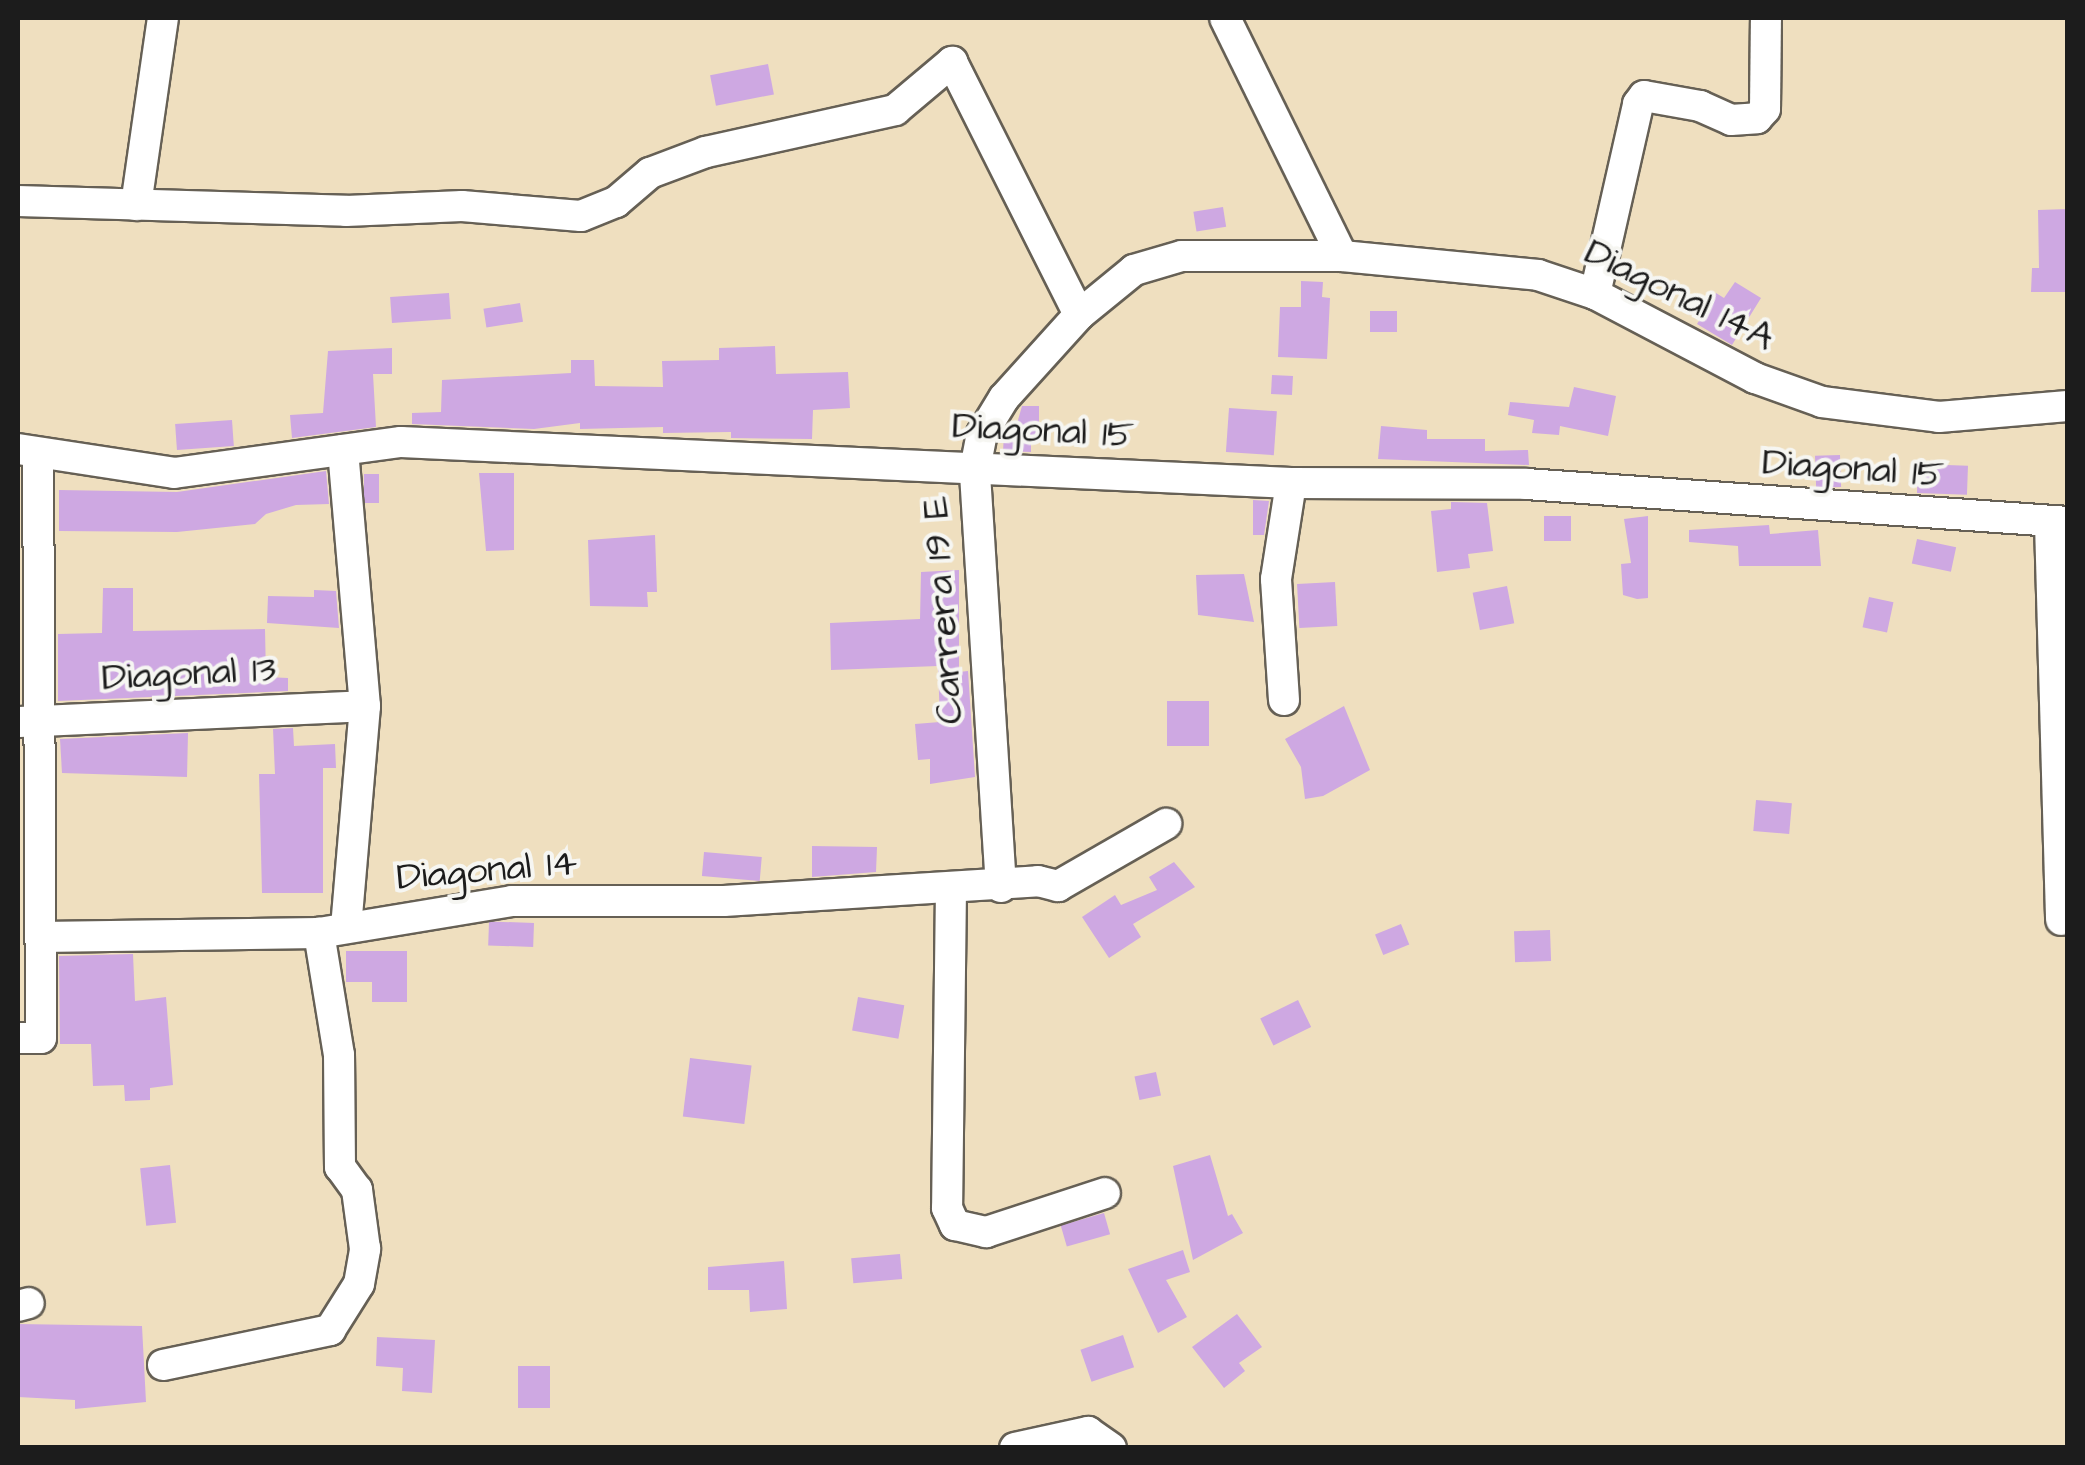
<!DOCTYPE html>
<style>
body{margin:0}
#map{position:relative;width:2085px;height:1465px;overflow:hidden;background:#efdfbf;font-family:"Architects Daughter",sans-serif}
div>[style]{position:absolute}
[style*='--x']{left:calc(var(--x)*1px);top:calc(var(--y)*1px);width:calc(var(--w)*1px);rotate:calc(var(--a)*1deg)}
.building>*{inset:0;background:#cea8e2;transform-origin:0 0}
.roads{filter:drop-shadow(2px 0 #666055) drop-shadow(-2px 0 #666055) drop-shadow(0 2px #666055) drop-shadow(0 -2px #666055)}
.minor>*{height:30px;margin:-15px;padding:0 15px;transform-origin:15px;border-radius:15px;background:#fff}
span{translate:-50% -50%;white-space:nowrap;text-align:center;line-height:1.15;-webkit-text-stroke:8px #f6f6f2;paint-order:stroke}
.street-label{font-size:38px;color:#1c1c1c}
.frame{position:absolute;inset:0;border:20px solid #1c1c1c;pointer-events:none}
</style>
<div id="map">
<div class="building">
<div style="left:768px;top:64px;width:31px;height:59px;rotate:79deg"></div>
<div style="left:1223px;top:207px;width:20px;height:30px;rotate:81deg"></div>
<div style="clip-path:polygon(2068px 209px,2068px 292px,2031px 292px,2032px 268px,2039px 268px,2038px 210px)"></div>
<div style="clip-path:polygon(1301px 281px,1323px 282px,1322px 297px,1330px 298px,1327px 359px,1278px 357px,1280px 307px,1301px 307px)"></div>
<div style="clip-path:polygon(1735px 282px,1761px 298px,1732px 345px,1697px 324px,1716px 293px,1724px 298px)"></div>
<div style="left:449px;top:293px;width:26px;height:59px;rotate:86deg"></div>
<div style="left:520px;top:303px;width:19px;height:37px;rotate:81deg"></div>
<div style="left:1370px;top:311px;width:27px;height:21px"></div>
<div style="clip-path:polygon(775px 346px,776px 374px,848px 372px,850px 408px,813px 410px,812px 439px,731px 438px,731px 432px,663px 433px,663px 427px,580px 429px,580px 423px,534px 429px,412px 424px,412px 413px,441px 412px,442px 380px,571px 373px,571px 360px,594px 360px,595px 386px,663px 387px,662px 361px,719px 360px,719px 348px)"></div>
<div style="clip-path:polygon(392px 348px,392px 374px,373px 374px,376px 427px,292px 438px,290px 415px,323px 413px,328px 351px)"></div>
<div style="left:1272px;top:375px;width:21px;height:19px;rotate:3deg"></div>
<div style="clip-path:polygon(1574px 387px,1616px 396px,1608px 436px,1560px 426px,1559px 435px,1532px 433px,1534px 420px,1508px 415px,1510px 402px,1569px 407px)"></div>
<div style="clip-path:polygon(1022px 406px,1039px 406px,1039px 437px,1031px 437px,1031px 452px,1003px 451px,1004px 434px,1014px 434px)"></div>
<div style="left:1229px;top:408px;width:48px;height:44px;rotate:4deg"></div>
<div style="left:232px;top:420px;width:26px;height:57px;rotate:86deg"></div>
<div style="clip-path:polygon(1381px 426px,1427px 430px,1427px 439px,1485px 439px,1485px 451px,1528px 450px,1529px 465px,1378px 459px)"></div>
<div style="left:1840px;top:455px;width:32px;height:25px;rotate:88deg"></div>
<div style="left:1918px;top:464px;width:50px;height:29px;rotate:2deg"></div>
<div style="clip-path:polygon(326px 471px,329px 504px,296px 505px,266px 514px,255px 524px,177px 532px,59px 531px,59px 490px,177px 492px)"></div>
<div style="clip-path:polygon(479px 473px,514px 473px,514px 550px,486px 551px)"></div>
<div style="left:364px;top:474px;width:15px;height:29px"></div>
<div style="clip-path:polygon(1253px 500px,1269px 501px,1264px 535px,1253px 535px)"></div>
<div style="clip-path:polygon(1451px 502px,1487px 503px,1493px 551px,1468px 554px,1470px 568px,1437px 572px,1431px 511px,1451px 509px)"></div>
<div style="left:1571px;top:516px;width:25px;height:27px;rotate:90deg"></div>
<div style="clip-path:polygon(1648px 516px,1648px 598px,1637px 599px,1623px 595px,1621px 564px,1631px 563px,1624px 519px)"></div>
<div style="clip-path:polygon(1769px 525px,1770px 534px,1818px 530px,1821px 566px,1739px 566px,1738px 546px,1689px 542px,1689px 530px)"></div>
<div style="clip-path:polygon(655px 535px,657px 592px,647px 592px,648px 607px,590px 606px,588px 540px)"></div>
<div style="left:1917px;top:539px;width:40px;height:25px;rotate:12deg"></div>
<div style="clip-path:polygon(959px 570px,959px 672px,968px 671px,975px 777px,930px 784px,930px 759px,918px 760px,915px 724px,940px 722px,938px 666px,831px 670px,830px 623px,920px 619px,921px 572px)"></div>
<div style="clip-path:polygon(1244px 574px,1254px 622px,1198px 615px,1196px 575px)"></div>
<div style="left:1335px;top:582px;width:44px;height:38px;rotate:87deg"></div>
<div style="left:1507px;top:586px;width:38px;height:35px;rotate:79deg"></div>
<div style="clip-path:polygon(103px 588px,133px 588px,133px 631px,265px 629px,266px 677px,288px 678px,288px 691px,58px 701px,58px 634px,102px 633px)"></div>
<div style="clip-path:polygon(314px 590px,336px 591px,339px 628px,267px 623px,268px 596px,314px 597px)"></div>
<div style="left:1869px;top:597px;width:25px;height:31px;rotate:12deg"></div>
<div style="left:1209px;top:701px;width:45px;height:42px;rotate:90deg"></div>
<div style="clip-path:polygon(1344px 706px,1370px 770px,1323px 796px,1305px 799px,1301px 767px,1285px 739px)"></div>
<div style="clip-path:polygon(293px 728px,294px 746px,335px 744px,336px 768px,323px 768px,323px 893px,262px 893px,259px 774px,275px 774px,273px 729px)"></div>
<div style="clip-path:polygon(188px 733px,187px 777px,62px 773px,60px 739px)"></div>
<div style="left:1756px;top:800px;width:36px;height:31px;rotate:5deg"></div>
<div style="clip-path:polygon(812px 846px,877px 847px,876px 872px,812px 877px)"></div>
<div style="left:704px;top:852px;width:58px;height:24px;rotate:5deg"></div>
<div style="clip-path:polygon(1174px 862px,1195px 887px,1133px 924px,1141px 937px,1109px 958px,1082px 917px,1115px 895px,1121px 905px,1157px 890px,1149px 877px)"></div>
<div style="left:534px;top:923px;width:24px;height:45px;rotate:92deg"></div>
<div style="left:1401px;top:924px;width:22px;height:28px;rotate:68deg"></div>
<div style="left:1550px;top:930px;width:31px;height:36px;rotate:88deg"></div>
<div style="clip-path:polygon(346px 951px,407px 951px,407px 1002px,372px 1002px,372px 982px,346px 982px)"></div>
<div style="clip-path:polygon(133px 954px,135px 1001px,166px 997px,173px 1085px,150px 1088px,150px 1100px,125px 1101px,124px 1085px,93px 1086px,91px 1044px,60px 1044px,59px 956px)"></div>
<div style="left:858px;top:997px;width:47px;height:34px;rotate:10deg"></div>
<div style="left:1298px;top:1000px;width:30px;height:42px;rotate:64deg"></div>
<div style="left:690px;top:1058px;width:62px;height:59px;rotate:7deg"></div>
<div style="left:1156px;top:1072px;width:24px;height:22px;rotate:78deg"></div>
<div style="clip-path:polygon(1210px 1155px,1228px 1216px,1232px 1214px,1243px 1233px,1193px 1260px,1173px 1166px)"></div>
<div style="left:170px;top:1165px;width:58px;height:30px;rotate:84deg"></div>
<div style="left:1104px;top:1213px;width:22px;height:45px;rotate:74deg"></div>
<div style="clip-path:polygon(1183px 1250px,1190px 1272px,1166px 1280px,1187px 1317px,1158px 1333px,1128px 1269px)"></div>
<div style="left:900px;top:1254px;width:25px;height:49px;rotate:85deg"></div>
<div style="clip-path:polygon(784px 1261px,787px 1309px,750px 1312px,749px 1290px,708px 1290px,708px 1267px)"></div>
<div style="clip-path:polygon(1237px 1314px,1262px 1347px,1239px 1363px,1245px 1371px,1224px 1388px,1192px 1347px)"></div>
<div style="clip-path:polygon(18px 1324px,142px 1326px,146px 1402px,75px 1409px,75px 1400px,18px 1397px)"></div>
<div style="left:1123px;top:1335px;width:34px;height:45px;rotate:71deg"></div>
<div style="clip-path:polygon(377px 1337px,435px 1340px,432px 1393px,402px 1391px,403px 1368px,376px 1366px)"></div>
<div style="left:518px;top:1366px;width:32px;height:42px"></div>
</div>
<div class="roads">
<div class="minor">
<div style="--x:1225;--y:18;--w:265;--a:63.8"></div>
<div style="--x:18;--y:201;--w:328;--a:1.7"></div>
<div style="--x:346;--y:211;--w:116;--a:-2.5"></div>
<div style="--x:462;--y:206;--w:119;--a:4.8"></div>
<div style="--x:581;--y:216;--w:38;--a:-22"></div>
<div style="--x:616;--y:202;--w:45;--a:-40.5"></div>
<div style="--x:650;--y:173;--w:60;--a:-20.6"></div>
<div style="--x:706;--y:152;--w:194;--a:-12.5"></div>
<div style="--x:895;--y:110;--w:75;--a:-40.1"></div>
<div style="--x:952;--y:62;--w:283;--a:63.3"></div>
<div style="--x:136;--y:205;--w:189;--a:-81.8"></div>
<div style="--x:1595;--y:294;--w:195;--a:-77.2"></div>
<div style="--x:1638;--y:104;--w:10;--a:-53"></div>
<div style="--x:1644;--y:96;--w:57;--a:10.1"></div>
<div style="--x:1700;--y:106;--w:34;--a:24"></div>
<div style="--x:1731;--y:120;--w:26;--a:-4"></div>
<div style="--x:1757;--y:118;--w:12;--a:-48"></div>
<div style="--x:1765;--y:109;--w:91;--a:-89.4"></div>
<div style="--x:18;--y:449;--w:158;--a:8.7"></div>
<div style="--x:174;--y:473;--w:229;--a:-7.8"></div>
<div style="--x:401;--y:442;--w:891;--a:2.64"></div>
<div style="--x:1291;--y:483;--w:235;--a:0.2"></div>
<div style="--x:1526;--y:484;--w:543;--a:4.01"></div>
<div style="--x:343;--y:450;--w:257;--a:85.1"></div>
<div style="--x:365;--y:706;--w:222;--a:94.9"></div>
<div style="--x:2050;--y:523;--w:397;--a:88.4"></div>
<div style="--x:1284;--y:700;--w:121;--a:-93.8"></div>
<div style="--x:1276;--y:579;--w:97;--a:-81.1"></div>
<div style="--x:18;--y:722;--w:347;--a:-2.6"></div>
<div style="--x:1001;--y:887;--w:419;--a:-93.6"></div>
<div style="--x:975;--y:469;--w:36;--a:-79"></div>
<div style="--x:982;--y:434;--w:42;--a:-58.6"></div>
<div style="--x:1004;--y:398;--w:112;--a:-47.9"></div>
<div style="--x:1079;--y:315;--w:71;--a:-39.3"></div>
<div style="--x:1134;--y:270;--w:50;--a:-16.3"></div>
<div style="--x:1182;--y:256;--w:160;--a:0"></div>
<div style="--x:1342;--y:256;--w:197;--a:5.5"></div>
<div style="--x:1538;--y:275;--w:60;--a:18.4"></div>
<div style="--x:1595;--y:294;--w:181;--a:27.7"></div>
<div style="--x:1755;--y:378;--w:71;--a:19.7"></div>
<div style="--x:1822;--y:402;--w:118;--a:7.3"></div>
<div style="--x:1939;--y:417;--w:129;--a:-4.9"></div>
<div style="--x:951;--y:888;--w:320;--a:90.7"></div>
<div style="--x:947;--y:1208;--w:19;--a:65"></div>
<div style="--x:955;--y:1225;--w:32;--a:13"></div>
<div style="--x:986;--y:1232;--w:125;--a:-18.1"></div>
<div style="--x:41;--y:937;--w:278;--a:-0.8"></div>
<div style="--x:319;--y:933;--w:196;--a:-9.4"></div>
<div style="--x:512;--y:901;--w:212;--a:0"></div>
<div style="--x:724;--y:901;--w:315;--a:-3.6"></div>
<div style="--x:1038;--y:881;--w:21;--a:14"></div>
<div style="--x:1058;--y:886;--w:125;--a:-29.9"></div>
<div style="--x:18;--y:1038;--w:23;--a:0"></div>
<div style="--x:41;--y:1038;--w:585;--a:-90.29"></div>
<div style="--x:18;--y:1306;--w:11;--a:-15"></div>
<div style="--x:163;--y:1365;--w:171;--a:-11.8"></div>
<div style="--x:330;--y:1330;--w:54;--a:-57.8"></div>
<div style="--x:359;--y:1284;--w:36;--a:-80"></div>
<div style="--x:365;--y:1249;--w:60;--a:-97.7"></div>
<div style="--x:357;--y:1190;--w:29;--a:-126"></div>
<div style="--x:340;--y:1167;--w:112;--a:-90.5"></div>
<div style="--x:339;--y:1055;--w:124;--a:-99.3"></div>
<div style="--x:1015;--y:1448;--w:75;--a:-12.4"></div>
<div style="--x:1088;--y:1432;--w:28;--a:35"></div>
</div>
</div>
<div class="street-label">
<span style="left:1679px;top:296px;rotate:26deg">Diagonal 14A</span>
<span style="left:1043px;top:432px;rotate:3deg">Diagonal 15</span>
<span style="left:1853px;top:470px;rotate:4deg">Diagonal 15</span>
<span style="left:944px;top:610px;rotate:-94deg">Carrera 19 E</span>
<span style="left:189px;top:675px;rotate:-3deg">Diagonal 13</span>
<span style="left:487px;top:871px;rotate:-5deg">Diagonal 14</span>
</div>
<div class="frame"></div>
</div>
